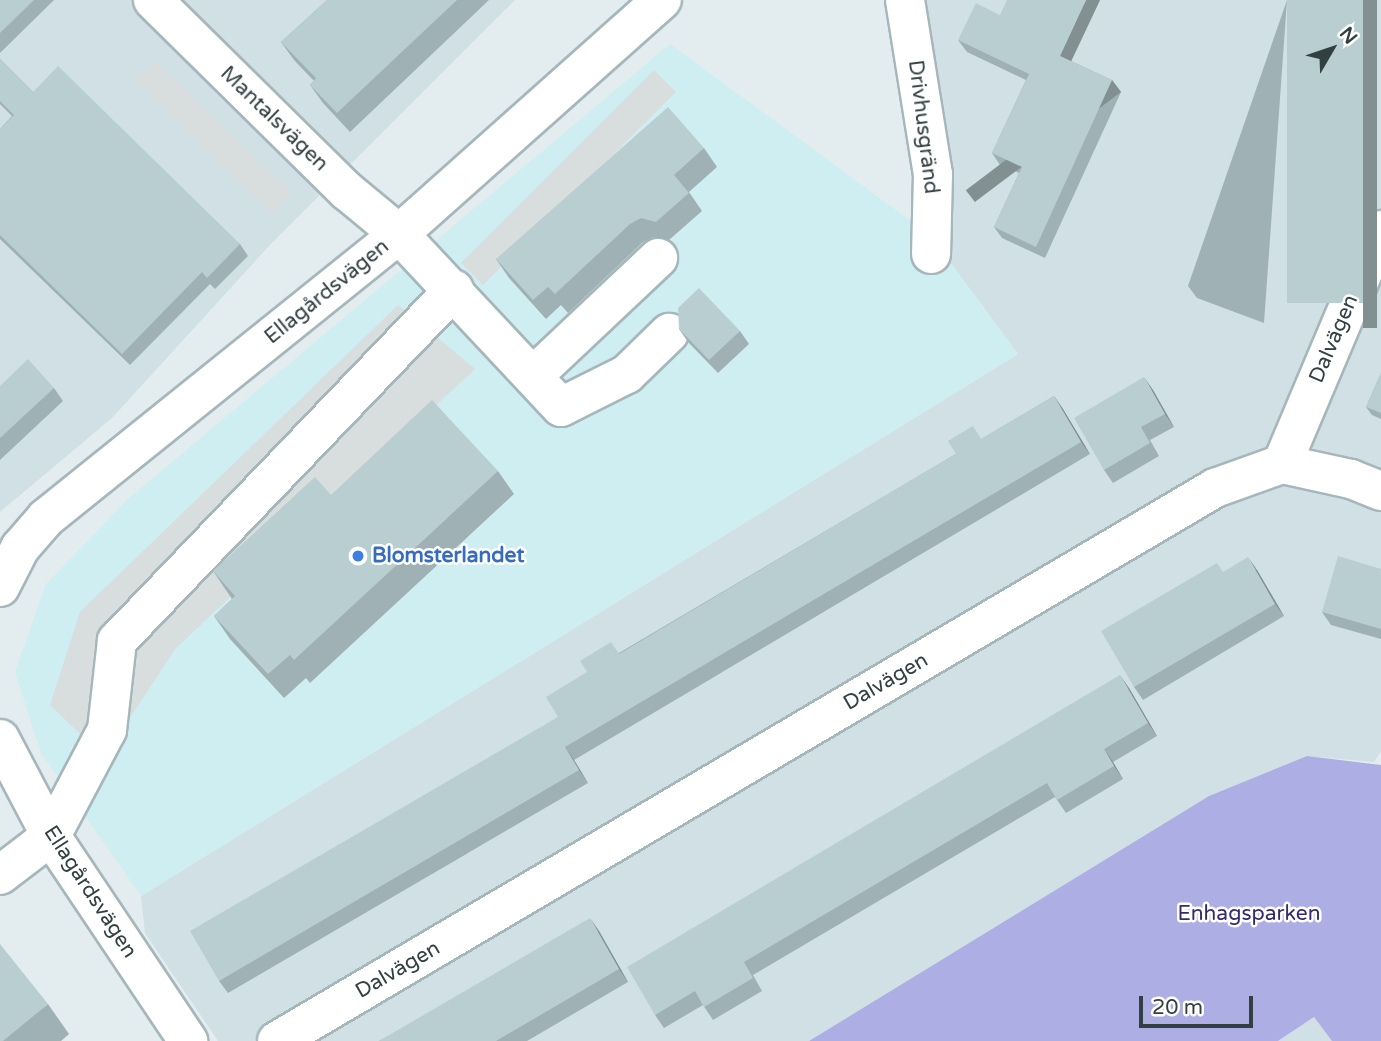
<!DOCTYPE html>
<meta charset="utf-8">
<style>
body{margin:0}
#map{position:relative;width:1381px;height:1041px;overflow:hidden;background:#e3edf0;font-family:"Varela Round",sans-serif}
div>[style]{position:absolute}
[style*='--x']{left:calc(var(--x)*1px);top:calc(var(--y)*1px);width:calc(var(--w)*1px);rotate:calc(var(--a)*1deg)}
.residential>*{inset:0;background:#d1e0e4}
.commercial>*{inset:0;background:#ceeef2}
.green>*{inset:0;background:#adaee3}
.parking>*{inset:0;background:#d8ddde;transform-origin:0 0}
.roads{filter:drop-shadow(2px 0 #a6b7bb) drop-shadow(-2px 0 #a6b7bb) drop-shadow(0 2px #a6b7bb) drop-shadow(0 -2px #a6b7bb)}
.street>*{height:38px;margin:-19px;padding:0 19px;transform-origin:19px;border-radius:19px;background:#fff}
.wall>*{inset:0;background:#9fb1b4}
.shaded-wall>*{inset:0;background:#829092;transform-origin:0 0}
.building>*{inset:0;background:#b9ced1;transform-origin:0 0}
.dots>*{width:19px;height:19px;translate:-50% -50%;box-sizing:border-box;border:4px solid #fff;border-radius:50%}
span{translate:-50% -50%;white-space:nowrap;text-align:center;line-height:1.15;-webkit-text-stroke:5px #fff;paint-order:stroke}
.street-label{font-size:21px;color:#334042}
.shop-label{font-size:21px;color:#366cbe;font-weight:700}
.left{translate:0 -50%;text-align:left}
.park-label{font-size:21px;color:#352b70}
.north{position:absolute;left:1297px;top:14px;width:70px;height:70px;-webkit-text-stroke:5px #fff;paint-order:stroke;rotate:51deg;font-size:19px;font-weight:700;line-height:28px;text-align:center;color:#334042}
.north::after{content:'';display:block;margin:auto;width:24px;height:32px;background:#334042;clip-path:polygon(50% 0,100% 100%,50% 72%,0 100%)}
.scale{position:absolute;left:1139px;top:996px;width:114px;height:32px;box-sizing:border-box;border:4px solid #334042;border-top:0;padding-left:9px;font-size:21px;line-height:24px;white-space:nowrap;color:#334042;-webkit-text-stroke:5px #fff;paint-order:stroke}
</style>
<div id="map">
<div class="residential">
<div style="clip-path:polygon(0 0,515px 0,268px 247px,112px 418px,0 512px)"></div>
<div style="clip-path:polygon(910px 0,1381px 0,1381px 751px,1374px 762px,1307px 756px,1209px 796px,809px 1041px,218px 1041px,145px 933px,141px 896px,1018px 354px,930px 235px)"></div>
<div style="clip-path:polygon(1314px 1017px,1332px 1041px,1278px 1041px)"></div>
</div>
<div class="commercial">
<div style="clip-path:polygon(670px 44px,930px 235px,1018px 354px,141px 896px,41px 753px,15px 672px,46px 584px,128px 499px)"></div>
</div>
<div class="green">
<div style="clip-path:polygon(1307px 756px,1381px 765px,1381px 1041px,1332px 1041px,1314px 1017px,1278px 1041px,809px 1041px,1209px 796px)"></div>
</div>
<div class="parking">
<div style="left:155px;top:61px;width:190px;height:28px;rotate:44deg"></div>
<div style="left:654px;top:70px;width:31px;height:273px;rotate:45deg"></div>
<div style="clip-path:polygon(398px 305px,475px 369px,176px 648px,104px 757px,50px 705px,80px 612px)"></div>
</div>
<div class="roads">
<div class="street">
<div style="--x:153;--y:0;--w:272;--a:44.6"></div>
<div style="--x:347;--y:191;--w:67;--a:39.6"></div>
<div style="--x:399;--y:234;--w:237;--a:46.9"></div>
<div style="--x:561;--y:407;--w:74;--a:-26.6"></div>
<div style="--x:627;--y:374;--w:59;--a:-44.3"></div>
<div style="--x:905;--y:0;--w:176;--a:80.9"></div>
<div style="--x:933;--y:174;--w:80;--a:91.4"></div>
<div style="--x:533;--y:376;--w:172;--a:-43.3"></div>
<div style="--x:1282;--y:464;--w:71;--a:12.3"></div>
<div style="--x:1351;--y:479;--w:32;--a:22"></div>
<div style="--x:0;--y:587;--w:44;--a:-62.9"></div>
<div style="--x:20;--y:548;--w:40;--a:-49"></div>
<div style="--x:46;--y:518;--w:453;--a:-38.8"></div>
<div style="--x:399;--y:234;--w:352;--a:-41.7"></div>
<div style="--x:0;--y:739;--w:110;--a:62.3"></div>
<div style="--x:51;--y:836;--w:247;--a:56.2"></div>
<div style="--x:0;--y:875;--w:64;--a:-37.4"></div>
<div style="--x:51;--y:836;--w:120;--a:-62.2"></div>
<div style="--x:107;--y:730;--w:90;--a:-83.6"></div>
<div style="--x:117;--y:641;--w:487;--a:-46.2"></div>
<div style="--x:277;--y:1041;--w:1089;--a:-30.52"></div>
<div style="--x:1215;--y:488;--w:71;--a:-19.7"></div>
<div style="--x:1282;--y:464;--w:254;--a:-67.1"></div>
</div>
</div>
<div class="wall">
<div style="clip-path:polygon(0 0,54px 0,0 53px)"></div>
<div style="clip-path:polygon(327px 0,489px 0,350px 132px,323px 103px,310px 85px,314px 81px,294px 60px,281px 42px)"></div>
<div style="clip-path:polygon(1100px 0,1071px 61px,1112px 80px,1121px 92px,1045px 258px,1002px 238px,994px 227px,1019px 173px,1000px 165px,992px 153px,1026px 80px,967px 52px,958px 40px)"></div>
<div style="clip-path:polygon(1287px 0,1264px 323px,1197px 298px,1188px 286px)"></div>
<div style="clip-path:polygon(0 59px,33px 92px,240px 244px,248px 256px,215px 289px,210px 284px,130px 365px,0 239px,0 129px,12px 116px,0 104px)"></div>
<div style="clip-path:polygon(704px 148px,717px 167px,689px 192px,702px 211px,669px 240px,654px 237px,643px 242px,568px 313px,561px 305px,546px 319px,509px 278px,496px 259px)"></div>
<div style="clip-path:polygon(679px 329px,740px 331px,749px 344px,718px 373px,688px 342px)"></div>
<div style="clip-path:polygon(1381px 373px,1381px 419px,1372px 415px,1366px 407px)"></div>
<div style="clip-path:polygon(0 386px,54px 388px,63px 401px,0 460px)"></div>
<div style="clip-path:polygon(1153px 390px,1174px 427px,1150px 440px,1159px 456px,1113px 483px,1104px 470px)"></div>
<div style="clip-path:polygon(1054px 396px,1063px 409px,1090px 454px,574px 760px,588px 783px,228px 993px,219px 981px,558px 717px,619px 653px)"></div>
<div style="clip-path:polygon(498px 471px,514px 494px,310px 683px,306px 678px,284px 698px,230px 639px,214px 616px,232px 599px,213px 571px,331px 495px)"></div>
<div style="clip-path:polygon(1381px 569px,1381px 639px,1331px 625px,1322px 612px)"></div>
<div style="clip-path:polygon(1257px 570px,1284px 616px,1143px 700px,1134px 687px,1224px 572px)"></div>
<div style="clip-path:polygon(1129px 688px,1157px 736px,1113px 762px,1123px 779px,1066px 813px,1055px 797px,753px 975px,762px 991px,713px 1020px,703px 1005px,664px 1028px,655px 1015px)"></div>
<div style="clip-path:polygon(599px 931px,628px 982px,527px 1041px,379px 1041px)"></div>
<div style="clip-path:polygon(48px 1004px,69px 1034px,61px 1041px,0 1041px)"></div>
</div>
<div class="shaded-wall">
<div style="clip-path:polygon(1086px 0,1100px 0,1068px 68px,1060px 56px)"></div>
<div style="left:1363px;top:0;width:14px;height:328px"></div>
<div style="left:1112px;top:80px;width:15px;height:183px;rotate:53deg"></div>
<div style="clip-path:polygon(1144px 377px,1153px 390px,1174px 427px,1165px 414px)"></div>
<div style="clip-path:polygon(1054px 396px,1063px 409px,1090px 454px,1081px 442px)"></div>
<div style="clip-path:polygon(1248px 557px,1257px 570px,1284px 616px,1275px 604px)"></div>
<div style="clip-path:polygon(1120px 675px,1129px 688px,1157px 736px,1148px 723px)"></div>
<div style="clip-path:polygon(565px 747px,574px 760px,588px 783px,579px 770px)"></div>
<div style="clip-path:polygon(1104px 749px,1113px 762px,1123px 779px,1114px 766px)"></div>
<div style="clip-path:polygon(590px 918px,599px 931px,628px 982px,619px 969px)"></div>
</div>
<div class="building">
<div style="clip-path:polygon(0 0,34px 0,0 33px)"></div>
<div style="clip-path:polygon(327px 0,457px 0,337px 113px,310px 85px,316px 78px,281px 42px)"></div>
<div style="clip-path:polygon(1007px 0,1086px 0,1060px 56px,1112px 80px,1036px 247px,994px 227px,1022px 167px,992px 153px,1029px 74px,958px 40px,976px 3px,1000px 15px)"></div>
<div style="left:1287px;top:0;width:76px;height:303px"></div>
<div style="clip-path:polygon(0 59px,33px 92px,58px 66px,240px 244px,207px 278px,202px 272px,122px 354px,0 235px,0 129px,14px 115px,0 101px)"></div>
<div style="clip-path:polygon(668px 107px,704px 148px,674px 175px,689px 193px,656px 222px,641px 218px,630px 224px,555px 294px,548px 287px,533px 300px,496px 259px)"></div>
<div style="clip-path:polygon(699px 288px,740px 331px,709px 360px,679px 329px,678px 308px)"></div>
<div style="clip-path:polygon(28px 359px,54px 388px,0 438px,0 386px)"></div>
<div style="clip-path:polygon(1381px 373px,1381px 413px,1366px 407px)"></div>
<div style="clip-path:polygon(1144px 377px,1165px 414px,1141px 427px,1150px 443px,1104px 470px,1074px 418px)"></div>
<div style="clip-path:polygon(1054px 396px,1081px 442px,565px 747px,579px 770px,219px 981px,190px 931px,558px 717px,546px 697px,587px 672px,580px 661px,611px 642px,619px 654px,903px 485px,956px 454px,948px 441px,973px 426px,981px 439px)"></div>
<div style="clip-path:polygon(432px 400px,498px 471px,294px 660px,290px 655px,268px 674px,214px 616px,235px 596px,213px 571px,315px 477px,331px 495px)"></div>
<div style="clip-path:polygon(1338px 556px,1381px 569px,1381px 629px,1322px 612px)"></div>
<div style="clip-path:polygon(1248px 557px,1275px 604px,1134px 687px,1101px 631px,1217px 563px,1223px 572px)"></div>
<div style="clip-path:polygon(1120px 675px,1148px 723px,1104px 749px,1114px 766px,1057px 800px,1047px 783px,744px 962px,753px 978px,704px 1007px,695px 991px,655px 1015px,627px 967px)"></div>
<div style="clip-path:polygon(590px 918px,619px 969px,496px 1041px,379px 1041px)"></div>
<div style="clip-path:polygon(0 944px,48px 1004px,3px 1041px,0 1041px)"></div>
</div>
<div class="dots">
<div style="left:358px;top:556px;background:#3f7fe0"></div>
</div>
<div class="street-label">
<span style="left:274px;top:119px;rotate:44deg">Mantalsvägen</span>
<span style="left:923px;top:127px;rotate:83deg">Drivhusgränd</span>
<span style="left:327px;top:292px;rotate:-39deg">Ellagårdsvägen</span>
<span style="left:1334px;top:339px;rotate:-67deg">Dalvägen</span>
<span style="left:886px;top:682px;rotate:-30deg">Dalvägen</span>
<span style="left:90px;top:892px;rotate:57deg">Ellagårdsvägen</span>
<span style="left:398px;top:970px;rotate:-30deg">Dalvägen</span>
</div>
<div class="shop-label">
<span class="left" style="left:372px;top:556px">Blomsterlandet</span>
</div>
<div class="park-label">
<span style="left:1249px;top:914px">Enhagsparken</span>
</div>
<div class="north">N</div>
<div class="scale">20 m</div>
</div>
